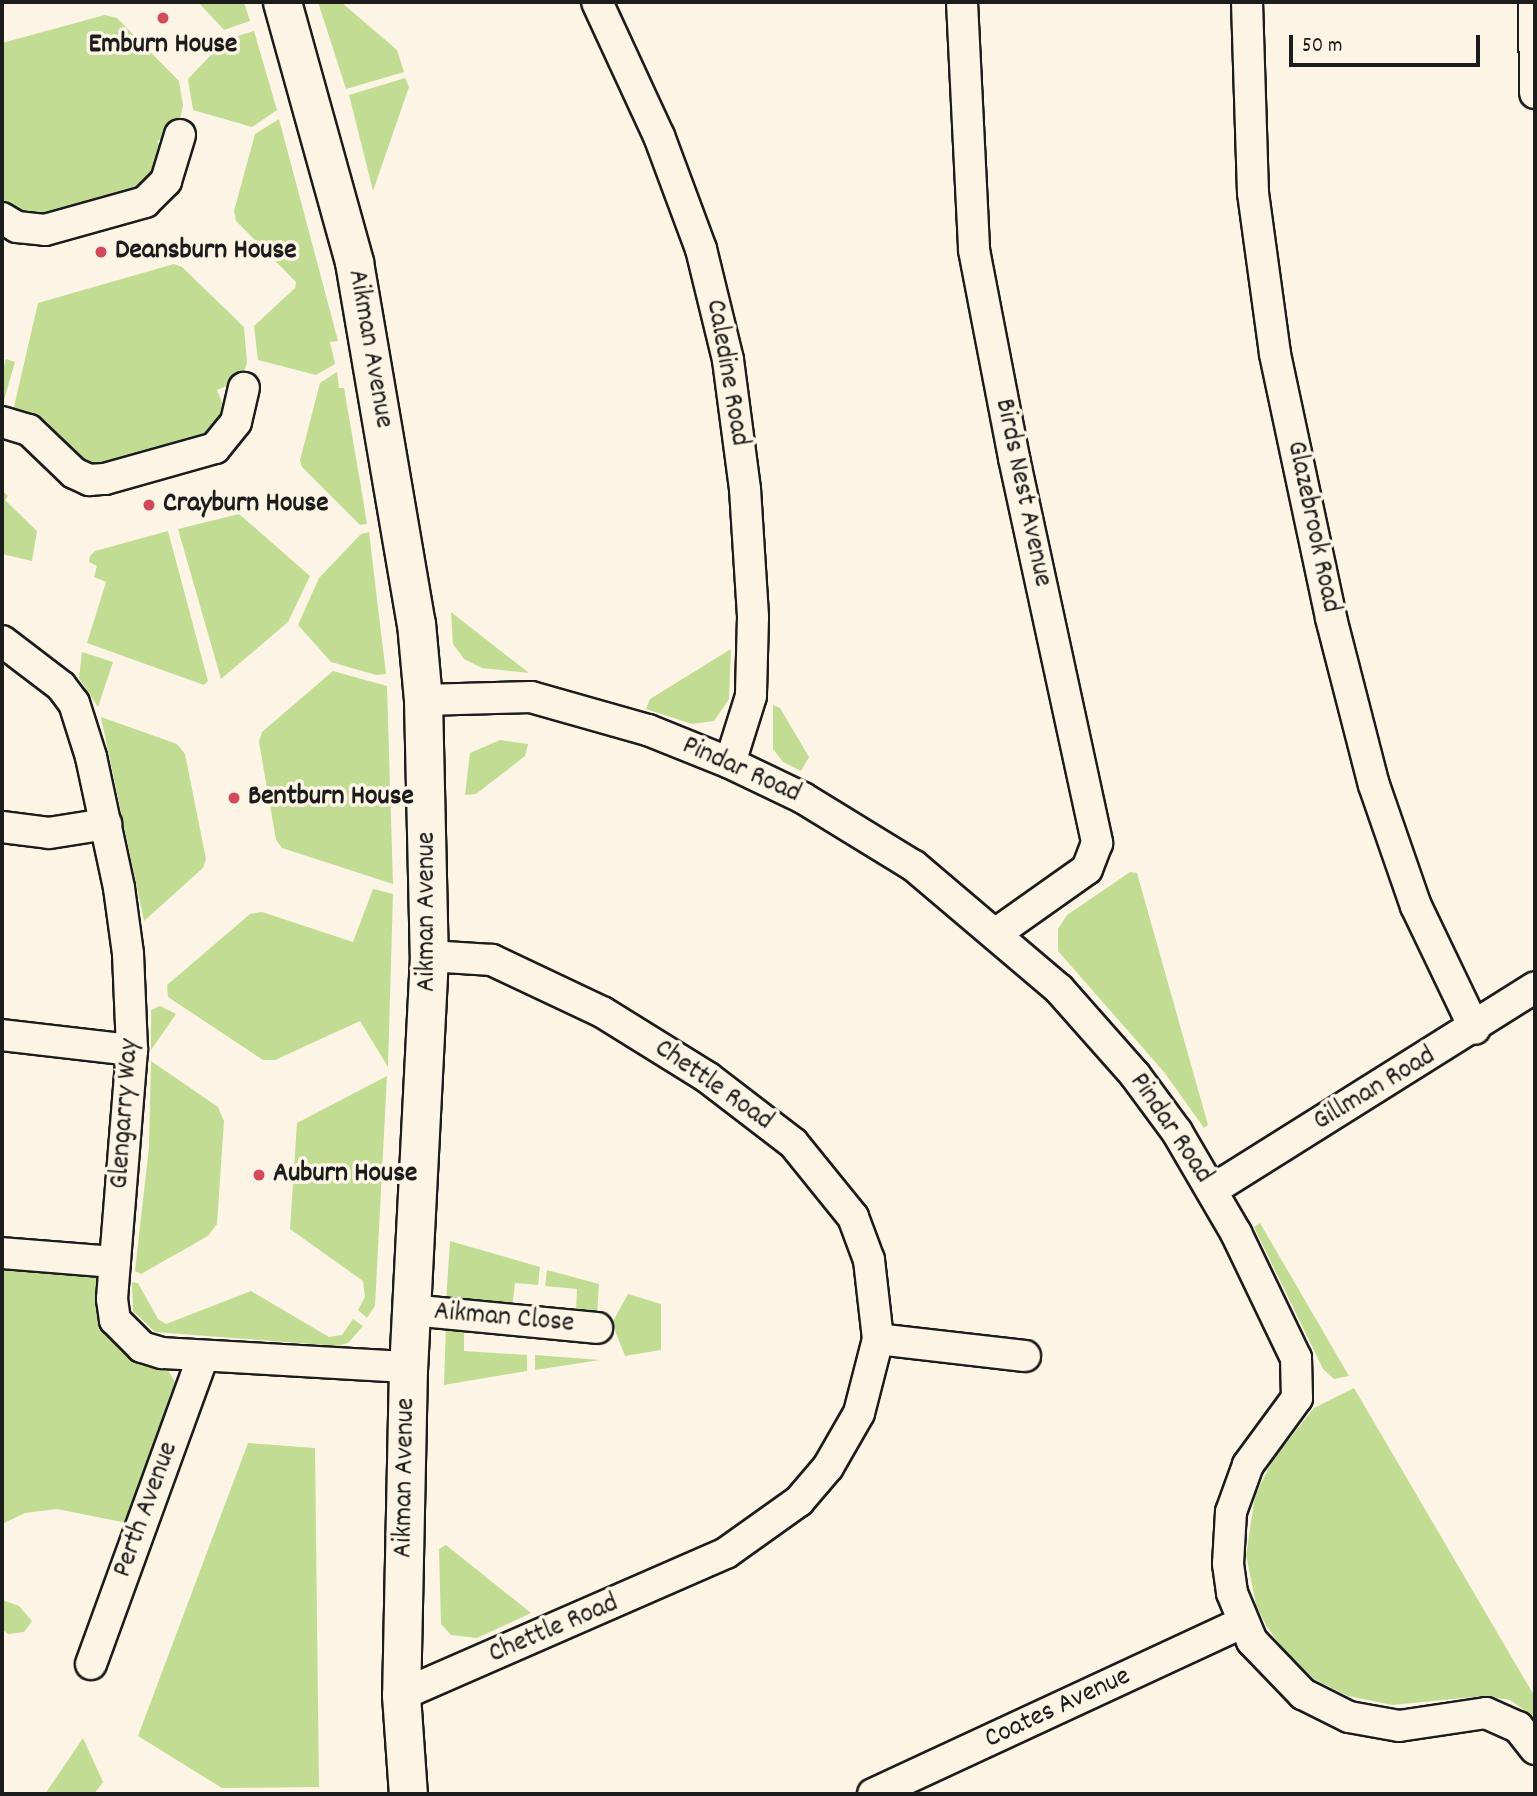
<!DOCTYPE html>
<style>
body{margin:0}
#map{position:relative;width:1537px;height:1796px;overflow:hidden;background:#fcf5e5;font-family:Dekko,sans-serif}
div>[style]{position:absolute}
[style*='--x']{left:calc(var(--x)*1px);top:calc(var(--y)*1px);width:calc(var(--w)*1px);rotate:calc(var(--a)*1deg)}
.green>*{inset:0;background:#c2dc93}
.roads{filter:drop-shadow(2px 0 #1c1c1c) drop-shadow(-2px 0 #1c1c1c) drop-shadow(0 2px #1c1c1c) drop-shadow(0 -2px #1c1c1c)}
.minor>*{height:30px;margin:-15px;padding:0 15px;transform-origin:15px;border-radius:15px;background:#fcf5e5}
.tertiary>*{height:37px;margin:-18.5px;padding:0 18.5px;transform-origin:18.5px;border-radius:18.5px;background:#fcf5e5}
.dots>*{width:19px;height:19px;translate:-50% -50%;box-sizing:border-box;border:4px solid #fcf5e5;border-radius:50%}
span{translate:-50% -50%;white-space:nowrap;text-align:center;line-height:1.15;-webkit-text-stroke:7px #fcf5e5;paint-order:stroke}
.poi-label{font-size:28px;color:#1c1c1c;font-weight:700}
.left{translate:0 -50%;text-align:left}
.street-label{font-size:28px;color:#1c1c1c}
.frame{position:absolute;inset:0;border:4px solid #1c1c1c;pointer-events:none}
.scale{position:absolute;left:1289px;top:35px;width:191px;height:32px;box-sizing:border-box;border:4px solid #1c1c1c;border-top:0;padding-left:9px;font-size:21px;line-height:24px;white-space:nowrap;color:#1c1c1c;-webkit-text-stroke:5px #fcf5e5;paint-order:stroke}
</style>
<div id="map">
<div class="green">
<div style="clip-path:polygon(198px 2px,244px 2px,250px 21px,224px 30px)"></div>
<div style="clip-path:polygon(318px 2px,341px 2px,397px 50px,404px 72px,346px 89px)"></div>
<div style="clip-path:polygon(105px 15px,117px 18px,179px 81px,183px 105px,178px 130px,157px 141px,168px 160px,140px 194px,41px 222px,2px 205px,2px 43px)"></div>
<div style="clip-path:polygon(254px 31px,277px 110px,252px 127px,193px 110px,188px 79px,225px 40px)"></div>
<div style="clip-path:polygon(405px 78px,409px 87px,373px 191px,349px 95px)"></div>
<div style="clip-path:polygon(279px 119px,338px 341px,330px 342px,335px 364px,316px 375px,258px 360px,254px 326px,295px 288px,296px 282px,236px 221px,234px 211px,255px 134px)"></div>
<div style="clip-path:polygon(174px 264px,182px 267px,244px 327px,247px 363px,241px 380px,217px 390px,228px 418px,217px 435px,91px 469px,13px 411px,38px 303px)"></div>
<div style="clip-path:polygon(6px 359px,15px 362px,2px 407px,2px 373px)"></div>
<div style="clip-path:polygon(337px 372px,339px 388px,344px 388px,361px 487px,367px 524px,360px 525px,302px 467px,300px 460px,320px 383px)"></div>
<div style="clip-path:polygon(2px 490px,8px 496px,5px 500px,37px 531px,32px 561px,2px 554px)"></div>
<div style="clip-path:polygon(239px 514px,310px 576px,288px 622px,221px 679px,178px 529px)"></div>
<div style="clip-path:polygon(168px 531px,208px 681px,204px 685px,87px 643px,106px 582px,94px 577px,97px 566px,89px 562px,90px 556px,95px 551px)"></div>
<div style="clip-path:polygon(369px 532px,386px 674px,376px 675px,331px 662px,298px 625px,319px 578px,361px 534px)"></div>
<div style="clip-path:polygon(451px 612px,529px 673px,482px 668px,464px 659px,453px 644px)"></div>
<div style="clip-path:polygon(731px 649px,729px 699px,714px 721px,692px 724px,646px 709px,650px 699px)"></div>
<div style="clip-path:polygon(82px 652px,113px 662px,98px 707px,79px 678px)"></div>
<div style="clip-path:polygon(333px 671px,387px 686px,393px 884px,282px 848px,276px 840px,259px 742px,262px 732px)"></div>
<div style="clip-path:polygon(773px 705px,780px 708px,809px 757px,801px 771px,783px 762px,773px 749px)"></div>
<div style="clip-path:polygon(101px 717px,177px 744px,185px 754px,206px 859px,203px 868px,144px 921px)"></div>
<div style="clip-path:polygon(500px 740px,528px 744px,525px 756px,476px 794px,465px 795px,470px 753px)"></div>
<div style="clip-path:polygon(1130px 872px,1137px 873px,1208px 1125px,1204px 1128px,1164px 1072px,1058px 951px,1058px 929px,1067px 915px)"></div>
<div style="clip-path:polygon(373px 889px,393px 894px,388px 1067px,360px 1021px,275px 1060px,263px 1060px,168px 997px,167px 985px,250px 914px,262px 912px,353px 942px)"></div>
<div style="clip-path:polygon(160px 1006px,176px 1014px,151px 1050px,151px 1010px)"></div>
<div style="clip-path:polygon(151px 1061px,218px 1107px,224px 1121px,217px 1224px,208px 1236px,141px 1274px,135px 1271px,149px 1147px)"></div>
<div style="clip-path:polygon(387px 1076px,375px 1306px,367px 1318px,358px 1310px,365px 1297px,363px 1281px,290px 1229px,297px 1123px)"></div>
<div style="clip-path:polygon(1260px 1223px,1349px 1376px,1334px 1379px,1323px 1369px,1254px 1227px)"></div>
<div style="clip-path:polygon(450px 1241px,540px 1267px,538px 1285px,515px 1283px,512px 1308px,446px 1302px)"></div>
<div style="clip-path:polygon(2px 1267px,107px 1275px,104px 1298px,165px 1365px,176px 1384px,127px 1523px,57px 1509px,25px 1513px,2px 1524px)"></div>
<div style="clip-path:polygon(547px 1270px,599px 1284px,597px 1315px,576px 1312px,577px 1289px,545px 1286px)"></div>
<div style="clip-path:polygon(132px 1282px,138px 1283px,158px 1319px,166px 1324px,251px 1291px,329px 1337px,342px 1335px,353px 1319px,363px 1326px,348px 1343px,338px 1346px,155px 1332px,133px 1311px)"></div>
<div style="clip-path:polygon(628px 1294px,661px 1304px,661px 1350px,625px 1356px,612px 1323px)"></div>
<div style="clip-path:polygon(446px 1324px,464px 1324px,464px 1351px,527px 1355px,527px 1371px,444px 1385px)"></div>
<div style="clip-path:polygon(535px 1355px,600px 1360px,535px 1370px)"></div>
<div style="clip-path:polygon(1354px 1388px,1535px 1697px,1535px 1718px,1510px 1700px,1484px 1696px,1392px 1705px,1348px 1696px,1314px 1679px,1286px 1653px,1267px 1627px,1256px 1605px,1246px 1555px,1255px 1496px,1272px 1461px,1314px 1408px)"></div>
<div style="clip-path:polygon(248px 1443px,315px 1448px,319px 1787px,222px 1788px,138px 1736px)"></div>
<div style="clip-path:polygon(446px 1545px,531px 1613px,477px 1638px,451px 1635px,441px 1624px,439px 1549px)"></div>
<div style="clip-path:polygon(2px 1600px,19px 1606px,32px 1621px,24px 1632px,8px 1634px,2px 1629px)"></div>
<div style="clip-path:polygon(83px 1738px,103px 1782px,94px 1794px,45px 1794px)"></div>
</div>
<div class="roads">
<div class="minor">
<div style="--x:597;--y:2;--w:148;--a:65.2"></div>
<div style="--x:659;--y:136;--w:121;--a:69.6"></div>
<div style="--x:701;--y:249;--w:114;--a:76.3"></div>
<div style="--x:728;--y:360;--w:130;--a:82.5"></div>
<div style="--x:745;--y:489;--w:128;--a:86.4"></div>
<div style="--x:753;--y:617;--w:79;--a:91.5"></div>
<div style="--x:751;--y:696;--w:70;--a:107.4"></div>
<div style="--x:962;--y:2;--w:248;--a:87.2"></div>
<div style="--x:974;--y:250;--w:212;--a:79.1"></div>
<div style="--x:1014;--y:458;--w:394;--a:77.8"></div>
<div style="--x:1097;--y:843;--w:28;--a:111"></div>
<div style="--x:1087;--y:869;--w:109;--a:144.7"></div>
<div style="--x:1247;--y:2;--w:191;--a:88.2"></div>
<div style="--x:1253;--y:193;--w:162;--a:82.2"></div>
<div style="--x:1275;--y:354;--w:270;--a:78"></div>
<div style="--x:1331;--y:618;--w:172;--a:75.6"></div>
<div style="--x:1374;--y:785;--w:128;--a:70.9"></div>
<div style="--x:1416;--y:906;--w:136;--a:64.4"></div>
<div style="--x:1534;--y:2;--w:91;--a:89.4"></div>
<div style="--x:2;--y:218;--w:17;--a:31"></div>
<div style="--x:17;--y:227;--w:28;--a:6"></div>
<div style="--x:45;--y:230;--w:104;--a:-15.6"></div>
<div style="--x:145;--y:202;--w:30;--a:-45"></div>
<div style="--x:166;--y:181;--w:48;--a:-73.1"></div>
<div style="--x:2;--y:422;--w:28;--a:17"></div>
<div style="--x:29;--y:430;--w:62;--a:43.7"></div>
<div style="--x:74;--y:473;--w:17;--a:25"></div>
<div style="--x:89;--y:480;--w:16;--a:-4"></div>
<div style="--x:105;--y:479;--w:114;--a:-15.7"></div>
<div style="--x:215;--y:448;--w:33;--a:-51"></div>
<div style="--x:236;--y:422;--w:35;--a:-77"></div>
<div style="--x:2;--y:641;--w:74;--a:37.3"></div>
<div style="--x:61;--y:686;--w:21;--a:53"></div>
<div style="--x:74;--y:703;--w:57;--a:72.5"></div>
<div style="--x:91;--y:757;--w:134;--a:77.9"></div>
<div style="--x:119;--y:888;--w:67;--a:82.2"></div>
<div style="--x:128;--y:954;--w:96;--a:87.6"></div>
<div style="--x:132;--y:1050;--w:250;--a:94.6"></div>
<div style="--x:112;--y:1299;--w:21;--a:82"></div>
<div style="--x:115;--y:1320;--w:38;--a:45"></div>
<div style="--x:142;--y:1347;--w:21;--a:17"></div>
<div style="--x:162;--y:1353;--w:246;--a:3.3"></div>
<div style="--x:423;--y:700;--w:108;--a:-1.6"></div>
<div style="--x:531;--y:697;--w:122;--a:15.8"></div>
<div style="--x:648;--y:730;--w:88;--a:21.9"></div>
<div style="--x:730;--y:763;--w:81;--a:25.6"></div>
<div style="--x:803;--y:798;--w:130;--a:31.5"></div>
<div style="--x:914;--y:866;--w:190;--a:40.3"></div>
<div style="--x:1059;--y:989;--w:115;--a:48.5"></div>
<div style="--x:1135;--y:1075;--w:71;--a:53.6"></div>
<div style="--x:1177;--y:1132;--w:117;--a:59.7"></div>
<div style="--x:1236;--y:1233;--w:139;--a:64.4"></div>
<div style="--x:1296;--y:1358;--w:40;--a:88.6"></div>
<div style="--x:1297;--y:1398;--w:83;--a:126.2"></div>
<div style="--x:1248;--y:1465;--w:50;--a:109.9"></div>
<div style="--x:1231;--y:1512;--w:52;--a:93.3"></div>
<div style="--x:1228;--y:1564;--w:29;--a:82"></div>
<div style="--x:1232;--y:1593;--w:52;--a:67.4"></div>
<div style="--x:1252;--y:1641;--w:74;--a:46.1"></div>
<div style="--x:1303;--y:1694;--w:51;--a:26.6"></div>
<div style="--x:1349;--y:1717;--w:51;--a:10.2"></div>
<div style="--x:1399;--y:1726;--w:88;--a:-8.5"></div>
<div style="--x:1486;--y:1713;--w:35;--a:24"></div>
<div style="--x:1518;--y:1727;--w:28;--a:52"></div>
<div style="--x:2;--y:827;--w:47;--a:7.3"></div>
<div style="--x:49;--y:833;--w:58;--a:-9"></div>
<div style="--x:2;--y:1035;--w:131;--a:6.6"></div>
<div style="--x:1212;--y:1190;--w:381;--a:-32.1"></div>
<div style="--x:2;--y:1253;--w:113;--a:4.6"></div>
<div style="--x:411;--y:1310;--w:187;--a:5.5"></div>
<div style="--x:878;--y:1339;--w:148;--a:6.6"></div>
<div style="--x:91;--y:1664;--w:327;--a:-70"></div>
<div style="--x:401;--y:1695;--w:355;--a:-23.6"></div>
<div style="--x:726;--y:1553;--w:90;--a:-35.5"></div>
<div style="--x:799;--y:1501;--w:45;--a:-49.5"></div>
<div style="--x:828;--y:1467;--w:62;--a:-60.1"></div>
<div style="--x:859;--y:1413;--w:76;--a:-75.6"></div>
<div style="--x:878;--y:1339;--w:80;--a:-96.5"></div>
<div style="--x:869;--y:1260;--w:46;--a:-110.4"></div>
<div style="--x:853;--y:1217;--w:95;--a:-129"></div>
<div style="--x:793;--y:1143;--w:108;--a:-142.5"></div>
<div style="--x:707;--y:1077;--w:123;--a:-148.2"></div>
<div style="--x:602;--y:1012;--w:122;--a:-154.7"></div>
<div style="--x:492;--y:960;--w:63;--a:-176.4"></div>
<div style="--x:873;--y:1794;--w:407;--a:-24.9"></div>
</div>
<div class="tertiary">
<div style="--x:282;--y:2;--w:270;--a:74.5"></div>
<div style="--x:354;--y:262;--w:366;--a:80.3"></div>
<div style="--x:416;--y:623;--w:77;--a:84.8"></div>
<div style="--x:423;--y:700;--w:256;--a:88.7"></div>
<div style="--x:429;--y:956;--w:412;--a:92.9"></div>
<div style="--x:408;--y:1367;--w:328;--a:91.2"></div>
<div style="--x:401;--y:1695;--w:99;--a:86"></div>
</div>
</div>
<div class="dots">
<div style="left:163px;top:18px;background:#d1495b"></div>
<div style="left:101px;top:252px;background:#d1495b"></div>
<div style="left:149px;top:505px;background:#d1495b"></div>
<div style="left:234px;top:798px;background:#d1495b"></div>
<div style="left:259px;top:1175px;background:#d1495b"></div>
</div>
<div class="poi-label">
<span style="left:163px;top:46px">Emburn House</span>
<span class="left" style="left:115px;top:252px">Deansburn House</span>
<span class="left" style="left:163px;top:505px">Crayburn House</span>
<span class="left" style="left:248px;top:798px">Bentburn House</span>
<span class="left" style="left:273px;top:1175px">Auburn House</span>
</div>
<div class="street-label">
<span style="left:369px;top:349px;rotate:80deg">Aikman Avenue</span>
<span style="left:726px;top:373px;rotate:80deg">Caledine Road</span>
<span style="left:1022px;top:493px;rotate:78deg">Birds Nest Avenue</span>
<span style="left:1312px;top:527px;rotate:78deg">Glazebrook Road</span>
<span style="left:741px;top:771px;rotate:24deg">Pindar Road</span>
<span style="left:428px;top:912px;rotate:-90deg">Aikman Avenue</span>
<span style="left:713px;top:1086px;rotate:35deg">Chettle Road</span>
<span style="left:1375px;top:1090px;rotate:-31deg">Gillman Road</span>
<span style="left:126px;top:1114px;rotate:-86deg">Glengarry Way</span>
<span style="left:1170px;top:1129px;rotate:56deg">Pindar Road</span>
<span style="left:504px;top:1319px;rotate:5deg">Aikman Close</span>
<span style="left:406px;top:1478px;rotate:-89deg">Aikman Avenue</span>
<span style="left:147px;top:1510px;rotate:-70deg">Perth Avenue</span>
<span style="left:554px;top:1630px;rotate:-23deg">Chettle Road</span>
<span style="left:1058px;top:1709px;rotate:-25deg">Coates Avenue</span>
</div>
<div class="frame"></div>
<div class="scale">50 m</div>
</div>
